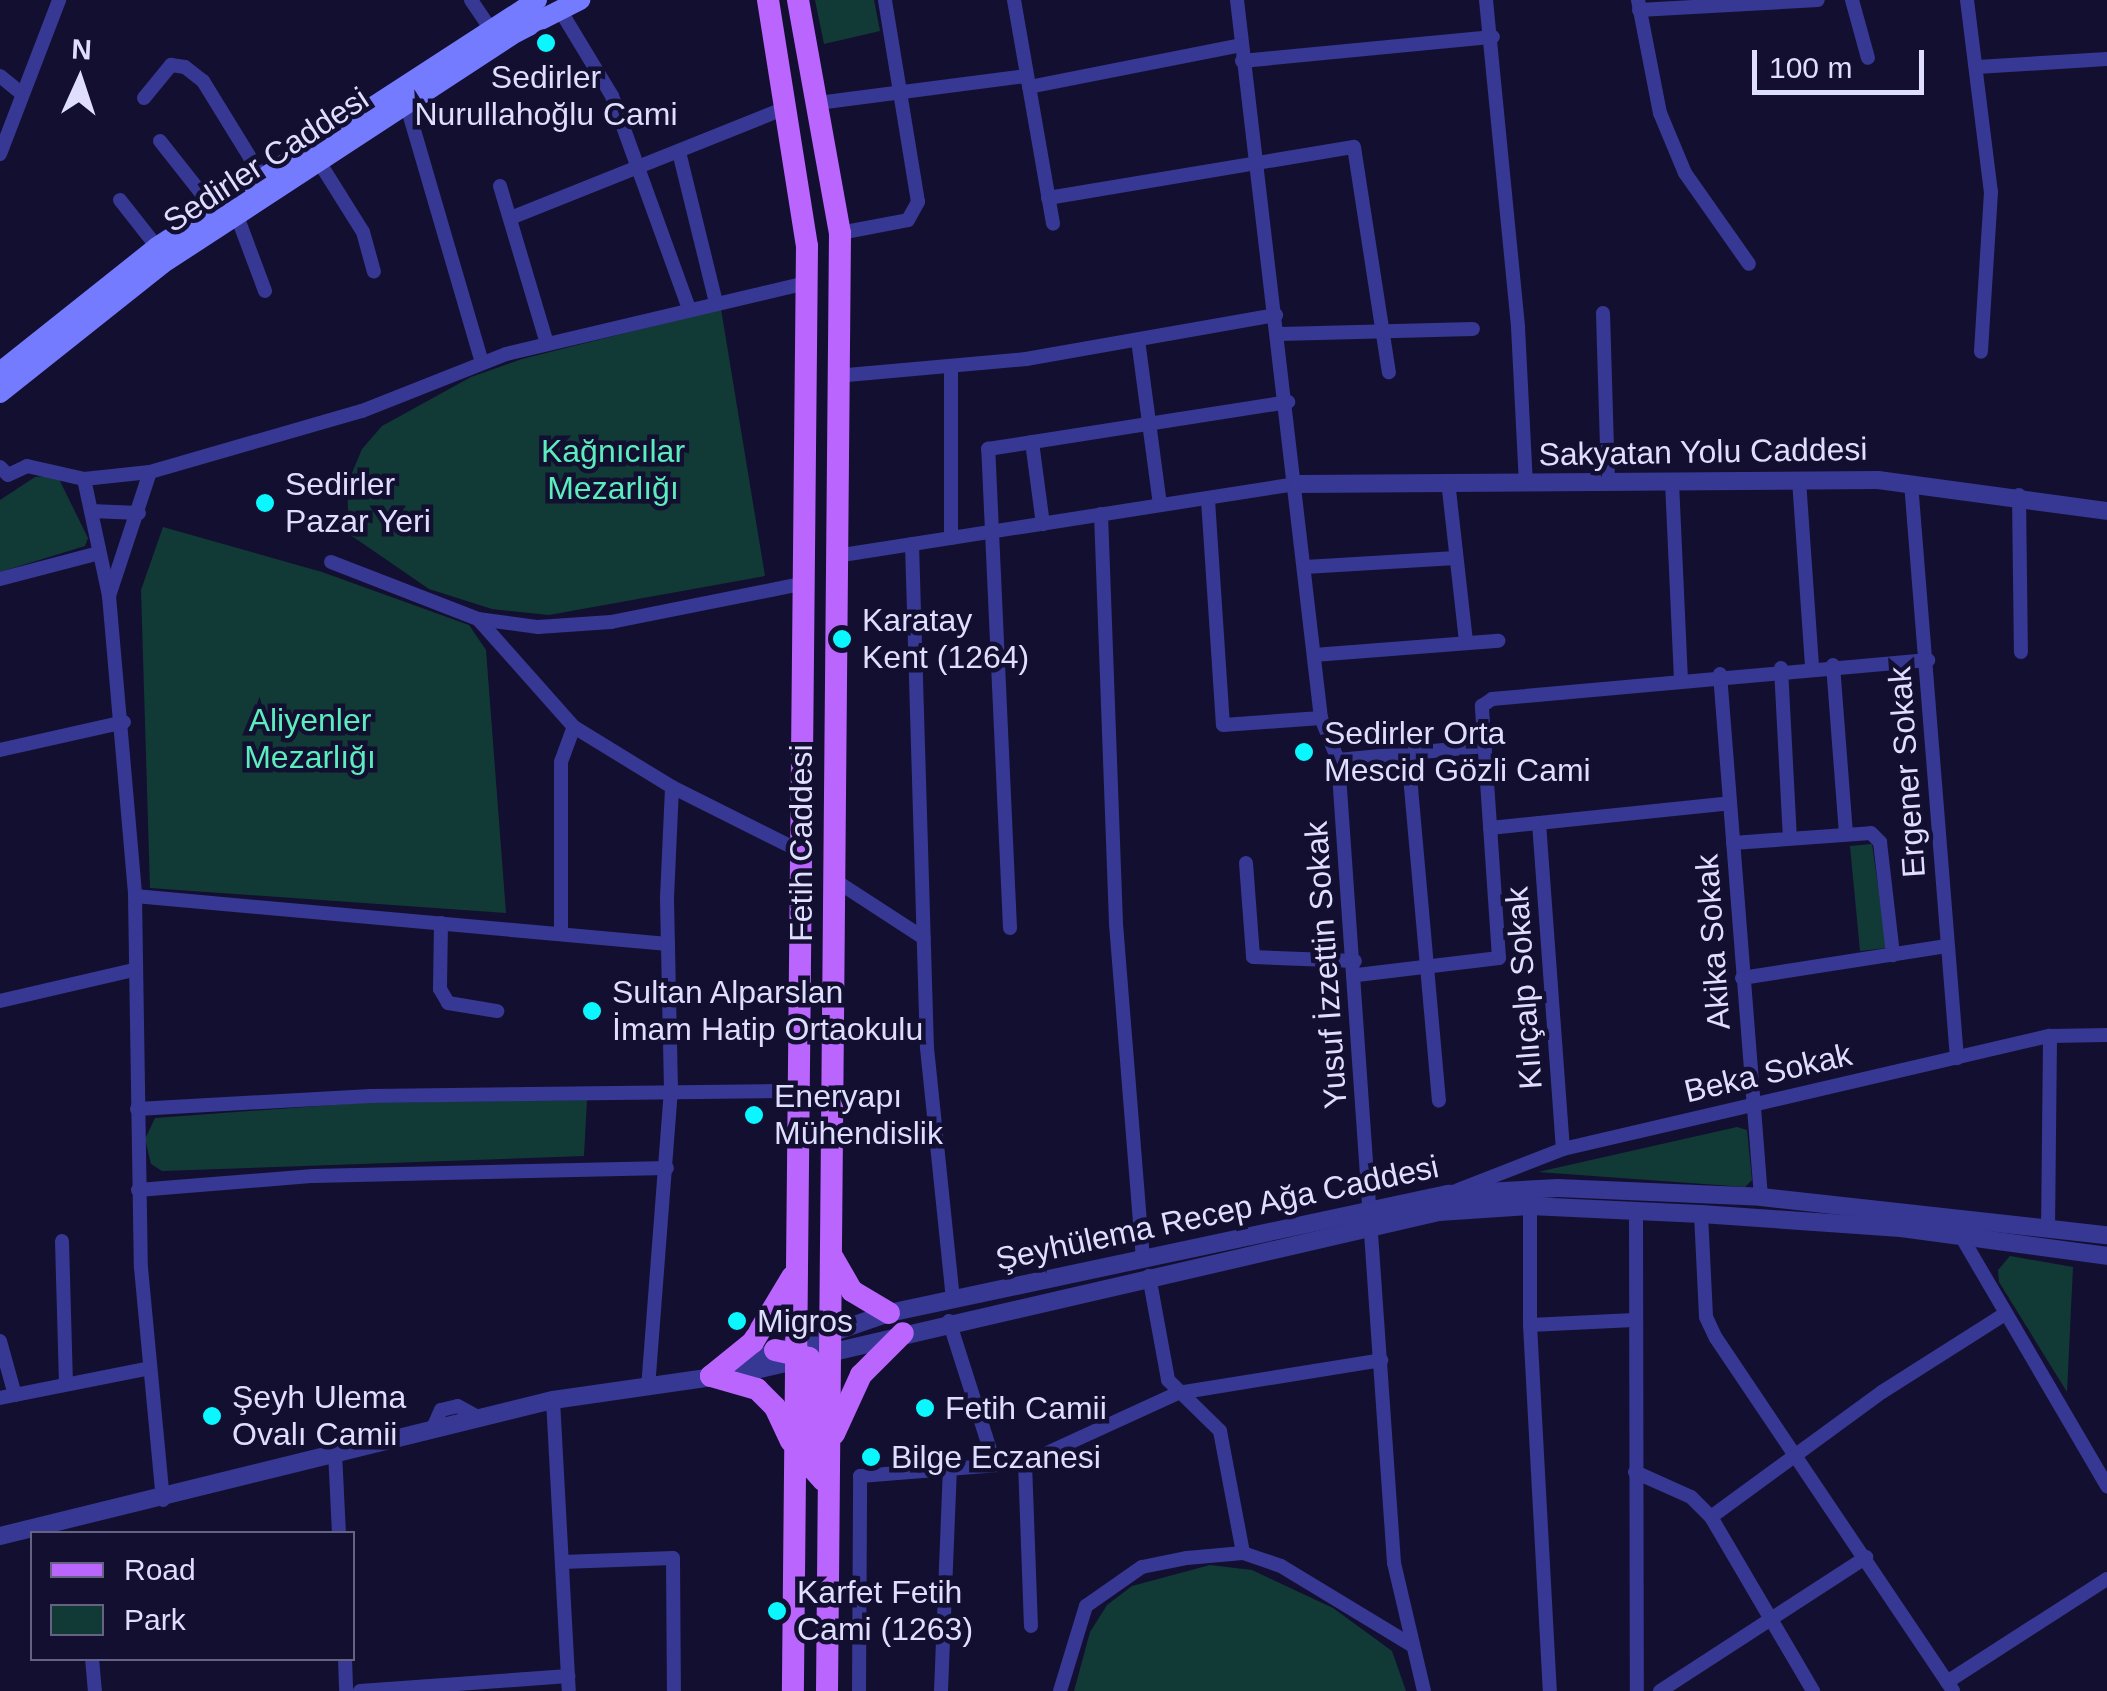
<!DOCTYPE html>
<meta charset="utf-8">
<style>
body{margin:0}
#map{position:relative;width:2107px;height:1691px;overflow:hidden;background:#130f30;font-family:Arial,sans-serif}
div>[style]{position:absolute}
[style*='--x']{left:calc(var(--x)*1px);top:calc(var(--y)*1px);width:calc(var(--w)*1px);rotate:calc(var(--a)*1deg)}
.green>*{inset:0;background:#113a36}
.minor>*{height:14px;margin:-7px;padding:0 7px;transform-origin:7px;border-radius:7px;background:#363893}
.tertiary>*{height:18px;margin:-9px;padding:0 9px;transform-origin:9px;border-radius:9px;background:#363893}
.secondary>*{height:20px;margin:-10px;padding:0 10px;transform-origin:10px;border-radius:10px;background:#757bff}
.primary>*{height:22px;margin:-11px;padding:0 11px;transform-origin:11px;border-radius:11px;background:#bb65ff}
.dots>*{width:28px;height:28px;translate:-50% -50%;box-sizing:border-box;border:5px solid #130f30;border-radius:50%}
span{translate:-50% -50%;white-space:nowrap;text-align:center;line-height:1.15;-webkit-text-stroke:9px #130f30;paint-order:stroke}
.poi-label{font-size:32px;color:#dfdeff}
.left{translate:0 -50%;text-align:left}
.street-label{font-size:32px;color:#dfdeff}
.park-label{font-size:32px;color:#5cedbf}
.legend{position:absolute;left:30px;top:1531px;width:325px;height:130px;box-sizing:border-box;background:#130f30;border:2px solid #656283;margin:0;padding:12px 18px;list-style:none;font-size:30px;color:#dfdeff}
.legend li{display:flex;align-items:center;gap:20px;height:50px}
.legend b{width:50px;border:2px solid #656283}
.north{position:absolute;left:30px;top:30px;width:100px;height:100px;-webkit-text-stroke:8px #130f30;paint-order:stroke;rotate:3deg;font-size:28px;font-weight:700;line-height:40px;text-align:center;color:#dfdeff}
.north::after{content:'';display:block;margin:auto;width:35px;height:45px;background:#dfdeff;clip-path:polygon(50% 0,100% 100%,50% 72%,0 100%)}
.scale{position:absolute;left:1752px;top:50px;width:172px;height:45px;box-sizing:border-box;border:5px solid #dfdeff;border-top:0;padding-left:12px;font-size:30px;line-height:35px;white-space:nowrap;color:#dfdeff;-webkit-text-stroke:8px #130f30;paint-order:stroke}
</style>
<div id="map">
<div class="green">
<div style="clip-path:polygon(815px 0,874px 0,880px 31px,824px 44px)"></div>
<div style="clip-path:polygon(721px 309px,765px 576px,549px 615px,492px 609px,429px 589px,349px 534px,347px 485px,362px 449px,382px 426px,471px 377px,522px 359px)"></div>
<div style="clip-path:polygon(57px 475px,88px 538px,85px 546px,0 572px,0 500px,35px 477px)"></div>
<div style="clip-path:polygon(163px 527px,322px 572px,469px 625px,486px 650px,506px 913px,150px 888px,141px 590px)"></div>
<div style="clip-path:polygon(1872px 844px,1887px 948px,1860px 951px,1850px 846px)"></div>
<div style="clip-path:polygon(587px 1100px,584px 1156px,162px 1171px,151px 1164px,145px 1139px,155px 1118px,360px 1103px)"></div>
<div style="clip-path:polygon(1737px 1127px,1747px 1130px,1752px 1180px,1745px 1187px,1538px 1172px)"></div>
<div style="clip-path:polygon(2010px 1256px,2073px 1267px,2067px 1392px,1999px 1282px,1998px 1270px)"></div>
<div style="clip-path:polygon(1210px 1565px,1252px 1570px,1333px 1608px,1392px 1651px,1406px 1691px,1074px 1691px,1090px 1632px,1107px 1605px,1132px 1586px)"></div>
</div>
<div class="minor">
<div style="--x:471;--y:0;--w:34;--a:56"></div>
<div style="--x:1014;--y:0;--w:227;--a:80.1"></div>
<div style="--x:1237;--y:0;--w:723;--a:83.33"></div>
<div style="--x:1321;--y:718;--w:45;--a:68"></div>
<div style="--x:1338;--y:760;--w:805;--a:86.01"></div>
<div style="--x:1394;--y:1563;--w:131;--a:76.8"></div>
<div style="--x:1486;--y:0;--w:329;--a:84.4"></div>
<div style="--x:1518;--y:327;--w:157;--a:87.1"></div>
<div style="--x:1638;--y:0;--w:115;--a:79"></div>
<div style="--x:1660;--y:113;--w:65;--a:67.4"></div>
<div style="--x:1685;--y:173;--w:111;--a:54.9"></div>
<div style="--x:1852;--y:0;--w:60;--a:74.6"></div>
<div style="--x:1967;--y:0;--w:193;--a:82.9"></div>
<div style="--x:1991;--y:192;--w:160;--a:93.6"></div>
<div style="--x:560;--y:10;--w:100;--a:58.8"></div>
<div style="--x:612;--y:96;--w:226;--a:70.1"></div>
<div style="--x:1639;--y:10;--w:179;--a:-3.2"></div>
<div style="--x:1242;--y:61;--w:252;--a:-5.5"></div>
<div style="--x:1977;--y:67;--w:130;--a:-3.5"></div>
<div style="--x:0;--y:76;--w:27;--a:39"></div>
<div style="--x:1029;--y:87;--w:216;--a:-11.2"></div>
<div style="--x:404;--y:96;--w:278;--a:73.7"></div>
<div style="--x:144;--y:98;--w:43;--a:-50.7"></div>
<div style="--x:171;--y:65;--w:14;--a:8"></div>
<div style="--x:185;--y:67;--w:23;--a:38"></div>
<div style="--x:203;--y:81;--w:116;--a:58.4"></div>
<div style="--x:818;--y:103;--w:210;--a:-7.4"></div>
<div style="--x:160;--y:141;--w:90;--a:51.7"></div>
<div style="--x:679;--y:152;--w:155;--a:76.2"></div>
<div style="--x:0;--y:154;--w:165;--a:-69"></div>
<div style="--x:321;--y:165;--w:79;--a:57.9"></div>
<div style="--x:363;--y:232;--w:41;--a:74.6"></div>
<div style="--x:500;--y:186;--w:165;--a:73.4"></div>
<div style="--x:1048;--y:198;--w:310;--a:-9.5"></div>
<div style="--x:1354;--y:147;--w:228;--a:81.2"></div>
<div style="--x:120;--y:200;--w:60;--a:51.8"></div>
<div style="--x:237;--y:216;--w:80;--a:69.5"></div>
<div style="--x:513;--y:217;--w:294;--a:-21.8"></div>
<div style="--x:840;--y:233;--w:69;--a:-10.8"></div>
<div style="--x:908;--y:220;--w:21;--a:-61"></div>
<div style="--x:918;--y:202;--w:205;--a:-99.3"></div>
<div style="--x:1603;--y:313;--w:170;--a:88.3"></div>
<div style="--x:1280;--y:334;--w:193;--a:-1.5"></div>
<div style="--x:1138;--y:340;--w:166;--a:82.4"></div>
<div style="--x:836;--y:376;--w:191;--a:-5.1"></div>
<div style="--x:1026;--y:359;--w:254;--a:-10"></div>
<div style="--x:1032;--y:442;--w:83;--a:82.4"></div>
<div style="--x:0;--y:467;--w:11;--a:45"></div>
<div style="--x:8;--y:475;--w:21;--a:-25"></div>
<div style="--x:27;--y:466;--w:58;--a:12.8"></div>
<div style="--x:84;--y:479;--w:66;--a:-6.1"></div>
<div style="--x:150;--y:472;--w:221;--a:-16.1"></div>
<div style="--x:362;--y:411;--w:155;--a:-21.6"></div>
<div style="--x:506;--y:354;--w:308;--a:-13.3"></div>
<div style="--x:150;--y:472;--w:131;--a:108.3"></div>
<div style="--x:109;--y:596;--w:301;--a:85"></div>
<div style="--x:135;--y:896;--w:372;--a:89.1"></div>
<div style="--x:141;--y:1268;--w:233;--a:84.6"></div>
<div style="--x:84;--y:479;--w:120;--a:77.9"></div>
<div style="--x:1799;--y:480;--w:186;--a:86"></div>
<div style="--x:1448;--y:481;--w:162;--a:83.6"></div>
<div style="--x:1672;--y:482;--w:196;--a:87.4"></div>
<div style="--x:1911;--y:483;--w:577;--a:85.43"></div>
<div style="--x:2019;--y:495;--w:157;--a:89.3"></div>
<div style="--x:1208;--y:500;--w:225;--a:86.2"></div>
<div style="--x:1223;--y:725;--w:98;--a:-4.1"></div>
<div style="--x:91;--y:511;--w:48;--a:2.4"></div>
<div style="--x:1101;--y:514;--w:410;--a:87.9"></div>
<div style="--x:1116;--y:924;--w:336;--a:85.4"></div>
<div style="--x:951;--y:538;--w:172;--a:-90"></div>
<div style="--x:912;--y:544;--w:504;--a:88.3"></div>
<div style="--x:927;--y:1048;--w:252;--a:84.1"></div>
<div style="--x:836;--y:556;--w:467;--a:-8.9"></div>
<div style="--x:331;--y:562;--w:158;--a:21.2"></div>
<div style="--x:478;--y:619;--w:61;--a:7.6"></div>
<div style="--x:538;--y:627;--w:73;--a:-3.9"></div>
<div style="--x:611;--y:622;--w:194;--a:-11.3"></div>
<div style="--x:1305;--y:567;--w:151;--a:-3.4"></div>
<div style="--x:0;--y:579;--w:102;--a:-14.7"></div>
<div style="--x:478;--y:619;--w:144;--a:48.4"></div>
<div style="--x:574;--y:727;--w:115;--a:31.5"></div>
<div style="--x:672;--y:787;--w:143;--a:26.6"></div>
<div style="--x:1314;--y:655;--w:185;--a:-4.4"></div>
<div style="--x:1833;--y:665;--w:169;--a:85.6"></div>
<div style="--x:1781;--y:668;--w:170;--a:87"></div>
<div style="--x:1720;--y:674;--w:525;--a:85.52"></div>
<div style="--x:0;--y:750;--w:127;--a:-12.7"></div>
<div style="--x:1408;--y:754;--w:348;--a:84.9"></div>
<div style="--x:1338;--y:760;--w:148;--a:-5.4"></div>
<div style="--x:1539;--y:823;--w:327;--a:85.8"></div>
<div style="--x:1490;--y:828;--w:241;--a:-5.9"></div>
<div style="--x:1733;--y:843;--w:138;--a:-4.1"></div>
<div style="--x:1871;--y:833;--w:13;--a:45"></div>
<div style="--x:1880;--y:842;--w:114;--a:83.4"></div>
<div style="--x:1246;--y:863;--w:94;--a:85.7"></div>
<div style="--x:1253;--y:957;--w:102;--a:2.2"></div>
<div style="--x:833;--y:879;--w:108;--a:33"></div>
<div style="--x:135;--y:896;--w:535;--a:5.15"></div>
<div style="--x:441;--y:923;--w:66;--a:90.9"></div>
<div style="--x:440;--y:989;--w:16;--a:60"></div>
<div style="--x:448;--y:1003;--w:50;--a:9.3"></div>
<div style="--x:1010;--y:928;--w:480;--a:-92.6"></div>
<div style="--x:988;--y:449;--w:304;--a:-8.9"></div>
<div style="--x:561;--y:931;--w:169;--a:-90"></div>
<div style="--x:561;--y:762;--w:37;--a:-70"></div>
<div style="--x:1357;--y:975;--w:143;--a:-6.8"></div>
<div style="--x:1499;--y:958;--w:253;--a:-93.9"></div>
<div style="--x:1482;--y:706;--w:12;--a:-35"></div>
<div style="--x:1492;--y:699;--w:438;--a:-5.1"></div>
<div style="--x:1742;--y:978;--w:207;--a:-8.9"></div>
<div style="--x:0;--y:1001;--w:137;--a:-13.1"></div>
<div style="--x:137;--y:1109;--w:234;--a:-3.2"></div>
<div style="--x:371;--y:1096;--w:428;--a:-0.7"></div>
<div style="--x:138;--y:1190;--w:176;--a:-4.6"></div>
<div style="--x:313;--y:1176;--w:354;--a:-1.3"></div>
<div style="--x:1458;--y:1190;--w:113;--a:-21.3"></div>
<div style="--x:1563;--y:1149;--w:500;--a:-13.1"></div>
<div style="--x:2050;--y:1036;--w:57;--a:-1"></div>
<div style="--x:1530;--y:1206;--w:119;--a:90"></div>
<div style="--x:1530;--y:1325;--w:367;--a:86.9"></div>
<div style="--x:1636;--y:1211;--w:480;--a:89.9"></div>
<div style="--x:1701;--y:1214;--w:103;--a:87.2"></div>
<div style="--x:1706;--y:1317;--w:23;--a:65"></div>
<div style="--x:1716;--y:1338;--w:425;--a:56.1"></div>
<div style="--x:2048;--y:1230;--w:194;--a:-89.4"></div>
<div style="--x:1961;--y:1236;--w:290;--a:59.7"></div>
<div style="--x:62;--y:1241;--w:142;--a:88.4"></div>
<div style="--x:1149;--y:1276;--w:106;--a:79.6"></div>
<div style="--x:1168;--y:1380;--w:73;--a:44.4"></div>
<div style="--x:1220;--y:1431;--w:124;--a:79.3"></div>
<div style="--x:949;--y:1321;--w:151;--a:72.3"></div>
<div style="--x:1530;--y:1325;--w:104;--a:-2.8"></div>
<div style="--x:0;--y:1341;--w:56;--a:74.5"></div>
<div style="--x:648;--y:1388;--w:299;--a:-85.6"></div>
<div style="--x:671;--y:1090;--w:192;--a:-91.2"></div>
<div style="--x:667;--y:898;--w:111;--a:-87.4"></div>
<div style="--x:0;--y:1398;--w:153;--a:-11.3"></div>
<div style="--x:553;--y:1400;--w:291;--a:86.9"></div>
<div style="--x:432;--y:1430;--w:22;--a:-66"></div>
<div style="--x:441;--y:1410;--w:17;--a:-13"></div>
<div style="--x:458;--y:1406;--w:25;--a:29"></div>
<div style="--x:335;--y:1452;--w:82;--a:87.2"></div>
<div style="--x:1025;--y:1463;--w:163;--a:87.9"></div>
<div style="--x:1635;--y:1472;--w:61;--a:24.1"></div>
<div style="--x:1691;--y:1497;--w:28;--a:45"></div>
<div style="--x:1711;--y:1517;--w:202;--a:59.6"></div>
<div style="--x:1711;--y:1517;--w:212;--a:-36.2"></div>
<div style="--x:1882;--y:1392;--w:146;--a:-32.4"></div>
<div style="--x:562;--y:1562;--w:111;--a:-2.1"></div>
<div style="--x:673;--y:1558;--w:133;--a:89.6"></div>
<div style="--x:92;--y:1658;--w:33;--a:85"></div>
<div style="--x:345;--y:1658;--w:33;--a:88"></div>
<div style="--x:1947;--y:1682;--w:190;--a:-32.8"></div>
<div style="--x:360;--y:1691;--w:209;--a:-4.1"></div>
<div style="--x:859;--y:1691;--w:215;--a:-89.7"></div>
<div style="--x:860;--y:1476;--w:166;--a:-4.5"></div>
<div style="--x:1025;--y:1463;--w:168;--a:-24.6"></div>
<div style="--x:1178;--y:1393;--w:206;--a:-9.2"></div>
<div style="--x:941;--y:1691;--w:222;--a:-87.7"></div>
<div style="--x:1060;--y:1691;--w:89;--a:-73"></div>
<div style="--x:1086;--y:1606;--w:68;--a:-34.9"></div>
<div style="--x:1142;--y:1567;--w:46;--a:-11.3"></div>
<div style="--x:1187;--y:1558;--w:56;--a:-5.1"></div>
<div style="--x:1243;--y:1553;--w:40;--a:18.9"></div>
<div style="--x:1281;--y:1566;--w:151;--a:31.2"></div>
<div style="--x:1660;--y:1691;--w:246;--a:-33"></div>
</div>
<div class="tertiary">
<div style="--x:1297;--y:484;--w:581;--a:-0.39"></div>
<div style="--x:1878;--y:480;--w:231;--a:7.7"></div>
<div style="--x:735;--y:1366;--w:163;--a:-19"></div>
<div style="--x:889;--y:1313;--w:572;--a:-12.02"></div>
<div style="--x:1448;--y:1194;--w:110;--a:-3.1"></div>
<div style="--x:1558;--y:1188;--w:203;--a:2.5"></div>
<div style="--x:1761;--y:1197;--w:348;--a:6.3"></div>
<div style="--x:0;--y:1536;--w:569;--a:-13.82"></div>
<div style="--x:553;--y:1400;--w:196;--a:-8.2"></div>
<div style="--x:747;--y:1372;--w:710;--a:-13.02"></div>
<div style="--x:1439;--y:1212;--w:91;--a:-3.8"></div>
<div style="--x:1530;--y:1206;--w:171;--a:2.7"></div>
<div style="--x:1701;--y:1214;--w:200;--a:4"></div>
<div style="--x:1901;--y:1228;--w:208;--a:7.7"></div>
</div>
<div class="secondary">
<div style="--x:0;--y:372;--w:201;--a:-38.5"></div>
<div style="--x:157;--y:247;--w:453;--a:-33"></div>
<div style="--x:0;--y:393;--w:207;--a:-38.5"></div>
<div style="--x:162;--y:264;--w:424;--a:-33.2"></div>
<div style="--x:517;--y:32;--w:71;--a:-26.9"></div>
</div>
<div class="primary">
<div style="--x:768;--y:0;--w:249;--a:81"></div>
<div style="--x:807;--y:246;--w:1445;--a:90.56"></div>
<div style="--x:798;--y:0;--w:237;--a:79.8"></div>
<div style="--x:840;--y:233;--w:1458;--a:90.51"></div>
<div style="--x:833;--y:1258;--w:38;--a:60"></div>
<div style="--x:852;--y:1291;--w:43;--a:30.7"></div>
<div style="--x:775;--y:1350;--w:35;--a:13"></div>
<div style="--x:809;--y:1358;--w:111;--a:87.9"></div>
<div style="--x:813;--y:1469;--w:15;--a:48"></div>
<div style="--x:711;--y:1376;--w:54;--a:-39"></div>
<div style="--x:753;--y:1342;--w:76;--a:-59"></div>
<div style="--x:711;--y:1376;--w:48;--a:15.8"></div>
<div style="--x:757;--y:1389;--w:25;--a:45"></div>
<div style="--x:775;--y:1407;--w:38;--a:65"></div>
<div style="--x:834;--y:1434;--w:65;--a:-65.4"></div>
<div style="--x:861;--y:1375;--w:59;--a:-45"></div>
</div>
<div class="dots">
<div style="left:546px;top:43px;background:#0af7ff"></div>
<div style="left:265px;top:503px;background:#0af7ff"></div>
<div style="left:842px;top:639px;background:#0af7ff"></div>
<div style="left:1304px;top:752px;background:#0af7ff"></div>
<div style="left:592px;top:1011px;background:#0af7ff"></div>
<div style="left:754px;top:1115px;background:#0af7ff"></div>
<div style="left:737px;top:1321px;background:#0af7ff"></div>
<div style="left:925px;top:1408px;background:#0af7ff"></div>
<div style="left:212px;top:1416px;background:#0af7ff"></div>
<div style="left:871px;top:1457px;background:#0af7ff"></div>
<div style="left:777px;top:1611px;background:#0af7ff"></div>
</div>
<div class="poi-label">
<span style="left:546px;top:96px">Sedirler<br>Nurullahoğlu Cami</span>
<span class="left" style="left:285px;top:503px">Sedirler<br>Pazar Yeri</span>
<span class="left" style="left:862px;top:639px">Karatay<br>Kent (1264)</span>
<span class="left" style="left:1324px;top:752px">Sedirler Orta<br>Mescid Gözli Cami</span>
<span class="left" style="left:612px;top:1011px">Sultan Alparslan<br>İmam Hatip Ortaokulu</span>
<span class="left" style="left:774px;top:1115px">Eneryapı<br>Mühendislik</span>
<span class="left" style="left:757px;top:1321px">Migros</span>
<span class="left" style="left:232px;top:1416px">Şeyh Ulema<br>Ovalı Camii</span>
<span class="left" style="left:945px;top:1408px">Fetih Camii</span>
<span class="left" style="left:891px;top:1457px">Bilge Eczanesi</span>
<span class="left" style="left:797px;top:1611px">Karfet Fetih<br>Cami (1263)</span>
</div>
<div class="street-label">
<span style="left:266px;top:160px;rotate:-33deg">Sedirler Caddesi</span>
<span style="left:1703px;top:452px;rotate:-1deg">Sakyatan Yolu Caddesi</span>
<span style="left:1907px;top:772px;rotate:-94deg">Ergener Sokak</span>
<span style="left:801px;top:843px;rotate:-90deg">Fetih Caddesi</span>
<span style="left:1713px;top:942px;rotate:-94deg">Akika Sokak</span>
<span style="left:1326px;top:965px;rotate:-94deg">Yusuf İzzettin Sokak</span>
<span style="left:1524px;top:988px;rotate:-94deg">Kılıçalp Sokak</span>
<span style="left:1768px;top:1073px;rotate:-13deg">Beka Sokak</span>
<span style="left:1217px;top:1213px;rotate:-12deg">Şeyhülema Recep Ağa Caddesi</span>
</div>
<div class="park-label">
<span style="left:613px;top:470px">Kağnıcılar<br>Mezarlığı</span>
<span style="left:310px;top:739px">Aliyenler<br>Mezarlığı</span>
</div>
<ul class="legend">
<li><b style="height:12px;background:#bb65ff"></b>Road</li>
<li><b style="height:28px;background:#113a36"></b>Park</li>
</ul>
<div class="north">N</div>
<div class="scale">100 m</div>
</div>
